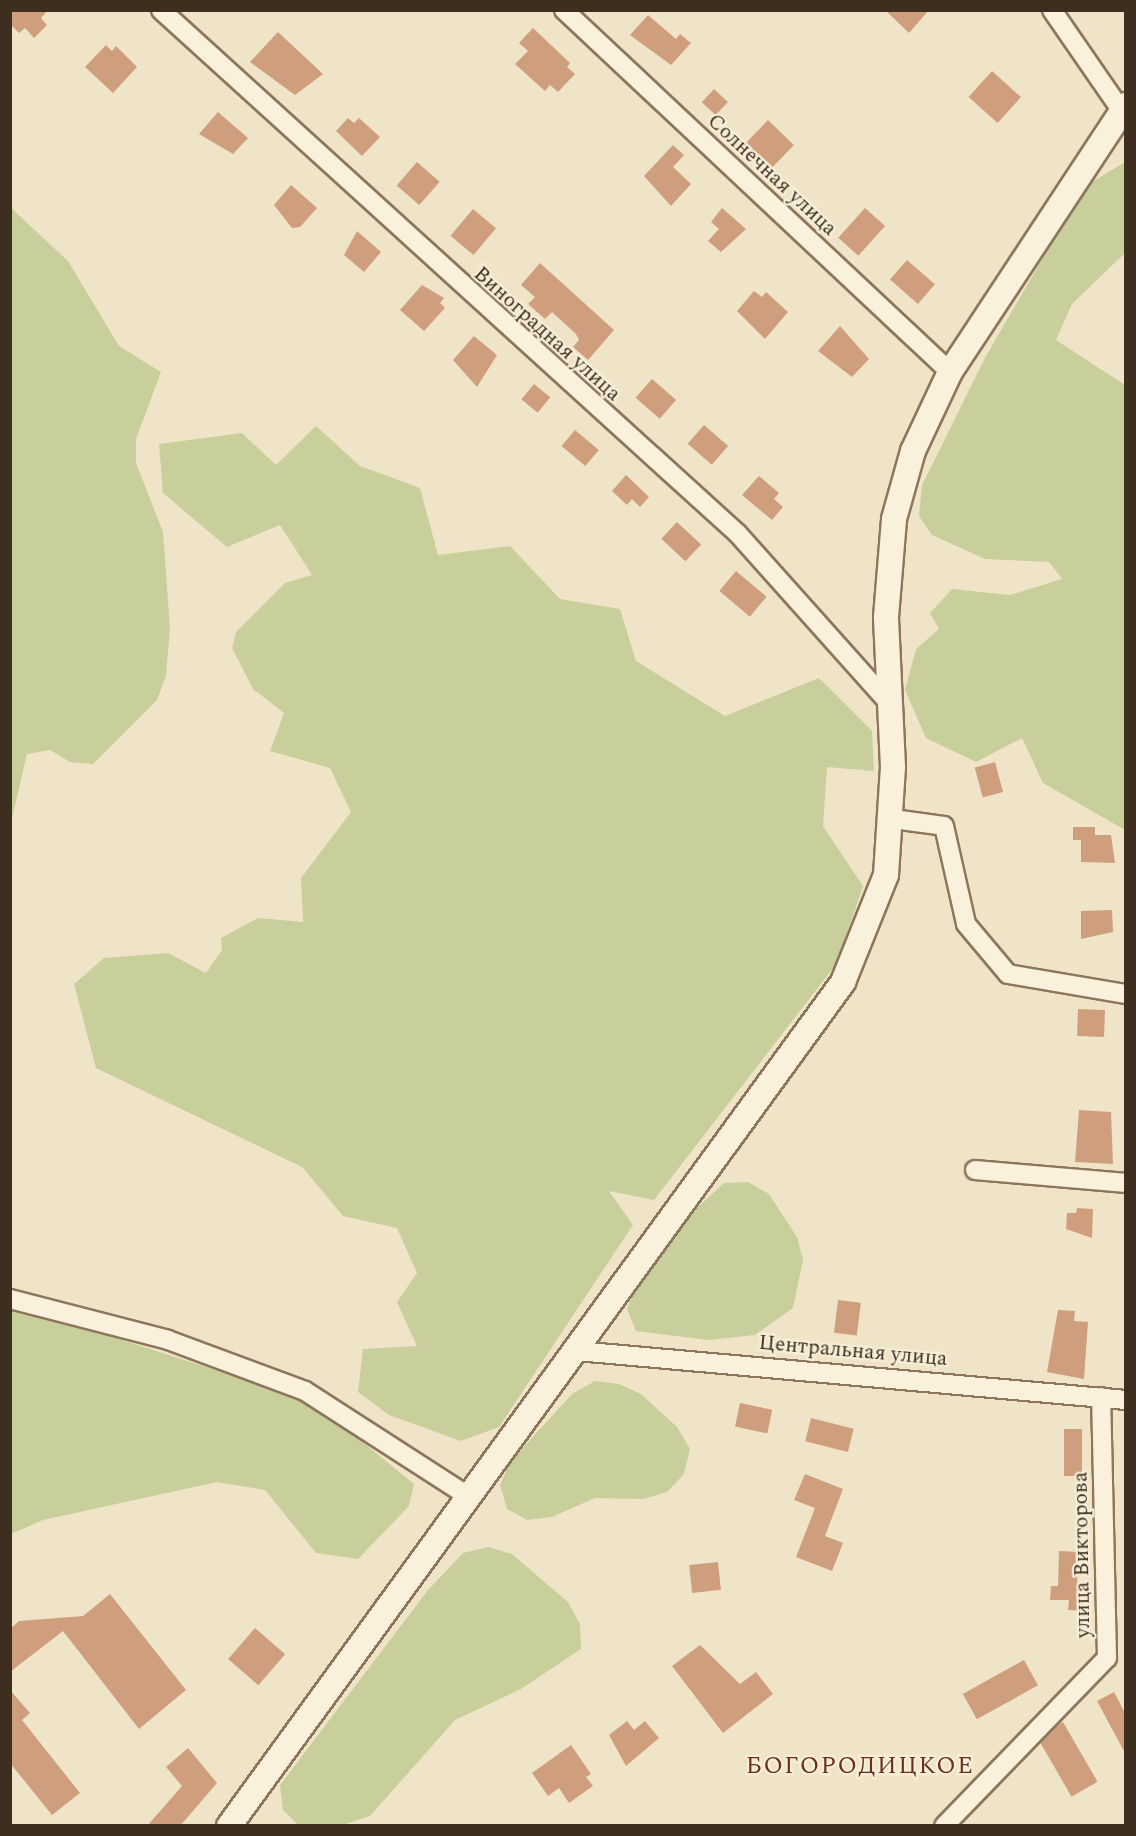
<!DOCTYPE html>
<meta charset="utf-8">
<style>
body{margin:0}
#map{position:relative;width:1136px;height:1836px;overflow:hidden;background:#f0e4c8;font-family:Spectral,serif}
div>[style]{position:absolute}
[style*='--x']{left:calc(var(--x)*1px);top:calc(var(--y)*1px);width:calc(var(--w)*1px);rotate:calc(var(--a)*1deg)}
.green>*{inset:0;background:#c9cf9b}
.building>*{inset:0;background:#cf9f7d;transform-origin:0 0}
.roads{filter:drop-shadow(2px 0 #8d765c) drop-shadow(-2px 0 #8d765c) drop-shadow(0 2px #8d765c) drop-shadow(0 -2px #8d765c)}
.minor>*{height:18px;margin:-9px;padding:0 9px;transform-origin:9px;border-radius:9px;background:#faf1dc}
.tertiary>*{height:24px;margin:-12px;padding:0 12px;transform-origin:12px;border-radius:12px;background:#faf1dc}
span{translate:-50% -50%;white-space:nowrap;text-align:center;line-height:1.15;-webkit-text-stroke:4.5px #f7eed8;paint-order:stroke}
.street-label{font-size:21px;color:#3d2e20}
.quarter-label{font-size:24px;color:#6b2e1e;letter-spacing:1.5px}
.frame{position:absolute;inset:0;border:12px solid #3d2e20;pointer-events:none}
</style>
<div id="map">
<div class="green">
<div style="clip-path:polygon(1125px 162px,1125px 253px,1072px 304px,1056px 340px,1125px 385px,1125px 830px,1043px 783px,1022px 738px,976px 762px,926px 738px,905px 690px,916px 649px,939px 629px,930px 613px,952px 589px,1010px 595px,1062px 579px,1049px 562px,985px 559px,932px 535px,919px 516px,922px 485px,986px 356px,1084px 187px)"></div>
<div style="clip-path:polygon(11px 208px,68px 261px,119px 346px,161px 372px,136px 439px,136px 463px,163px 532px,170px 628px,166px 676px,157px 700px,93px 764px,70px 762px,50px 750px,27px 754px,11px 823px)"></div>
<div style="clip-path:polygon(316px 426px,360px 466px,420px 488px,438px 555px,510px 546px,560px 599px,620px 609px,636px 661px,725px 716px,819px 678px,872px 731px,874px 771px,827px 767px,823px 826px,863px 886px,837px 963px,654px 1200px,609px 1191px,633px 1225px,499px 1427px,461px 1441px,389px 1415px,358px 1392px,363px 1349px,417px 1346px,397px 1302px,417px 1273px,397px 1228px,343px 1216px,302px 1167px,96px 1068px,74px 984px,104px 958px,168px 953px,206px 973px,222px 950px,221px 938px,258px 918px,303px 922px,301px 878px,351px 812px,330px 768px,270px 751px,284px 713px,253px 689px,232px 648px,236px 632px,285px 583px,312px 575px,280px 525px,227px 547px,163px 493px,159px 444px,242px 433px,276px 465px)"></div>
<div style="clip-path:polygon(748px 1182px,769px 1194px,797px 1237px,803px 1260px,793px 1308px,755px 1335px,708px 1340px,636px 1331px,627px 1309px,636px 1287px,687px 1217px,724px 1183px)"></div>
<div style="clip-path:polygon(10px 1304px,312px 1401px,414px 1484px,409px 1506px,358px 1559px,316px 1553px,265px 1490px,217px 1482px,43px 1520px,11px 1534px)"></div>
<div style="clip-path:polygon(595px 1381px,619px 1384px,641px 1394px,677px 1427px,690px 1449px,684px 1474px,667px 1492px,643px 1499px,595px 1498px,552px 1517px,527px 1520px,507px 1509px,500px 1485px,510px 1462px,572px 1394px)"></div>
<div style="clip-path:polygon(488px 1547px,512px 1554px,568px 1602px,580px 1624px,581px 1649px,521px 1689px,455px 1720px,370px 1816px,343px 1825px,298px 1825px,283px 1810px,280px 1785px,428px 1590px,463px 1553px)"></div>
</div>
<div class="building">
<div style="clip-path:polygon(10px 10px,48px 10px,41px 18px,47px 25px,34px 38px,25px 28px,19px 33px,10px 24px)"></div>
<div style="clip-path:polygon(885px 10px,929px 10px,909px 33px)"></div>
<div style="clip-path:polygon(648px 15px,676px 39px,680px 34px,691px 43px,671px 65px,630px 35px)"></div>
<div style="clip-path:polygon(533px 28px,570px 63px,567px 67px,575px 74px,558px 92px,550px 85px,545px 91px,515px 64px,528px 51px,519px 43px)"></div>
<div style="clip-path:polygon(278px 32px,323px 74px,295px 95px,250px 62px)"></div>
<div style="clip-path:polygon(106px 45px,112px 51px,116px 46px,137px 67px,113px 93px,85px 67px)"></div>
<div style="left:992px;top:71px;width:39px;height:35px;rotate:42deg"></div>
<div style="left:714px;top:89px;width:19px;height:18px;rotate:43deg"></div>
<div style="clip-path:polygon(218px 112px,248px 138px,233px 154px,199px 134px)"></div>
<div style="clip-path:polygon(348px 118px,354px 123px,359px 118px,380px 137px,362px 156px,336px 131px)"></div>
<div style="left:768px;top:120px;width:36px;height:35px;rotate:44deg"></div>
<div style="clip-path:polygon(673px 145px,684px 155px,673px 167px,691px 184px,671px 206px,644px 176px)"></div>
<div style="left:417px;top:162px;width:30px;height:31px;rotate:41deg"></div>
<div style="clip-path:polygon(291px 185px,317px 208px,300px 227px,292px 228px,274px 205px)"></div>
<div style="clip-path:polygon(722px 208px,746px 229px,721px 252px,708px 241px,719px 229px,711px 222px)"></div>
<div style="left:865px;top:208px;width:27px;height:40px;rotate:42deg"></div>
<div style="left:473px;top:209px;width:30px;height:35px;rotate:40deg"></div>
<div style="clip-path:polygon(357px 231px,381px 252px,364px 272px,344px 255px)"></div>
<div style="left:907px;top:260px;width:37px;height:26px;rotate:41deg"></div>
<div style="clip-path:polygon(540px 263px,614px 330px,588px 360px,573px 347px,579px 340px,576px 334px,552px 312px,545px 319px,528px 304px,535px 297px,521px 285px)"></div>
<div style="clip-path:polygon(422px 285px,444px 298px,440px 303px,445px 308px,424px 331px,400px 310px)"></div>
<div style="clip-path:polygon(754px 291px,762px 297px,766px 292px,788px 312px,765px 339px,737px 311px)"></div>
<div style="clip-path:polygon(840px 326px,869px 359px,852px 377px,818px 351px)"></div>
<div style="clip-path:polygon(474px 336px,497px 355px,477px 387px,453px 360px)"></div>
<div style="left:652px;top:379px;width:32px;height:25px;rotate:41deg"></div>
<div style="left:534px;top:384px;width:21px;height:20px;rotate:39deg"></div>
<div style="left:704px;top:425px;width:32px;height:25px;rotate:41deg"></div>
<div style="left:575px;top:430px;width:31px;height:21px;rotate:40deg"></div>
<div style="clip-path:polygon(626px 475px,649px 497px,640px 507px,632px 499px,627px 505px,612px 491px)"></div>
<div style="clip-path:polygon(759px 476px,779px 493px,774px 499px,783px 507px,772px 520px,742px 495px)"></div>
<div style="left:677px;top:522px;width:33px;height:23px;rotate:43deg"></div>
<div style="left:736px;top:571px;width:40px;height:26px;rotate:40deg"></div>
<div style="left:995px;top:762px;width:31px;height:21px;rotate:75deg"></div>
<div style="clip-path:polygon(1073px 827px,1095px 827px,1095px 835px,1111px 835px,1115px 863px,1081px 862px,1081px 840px,1073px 840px)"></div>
<div style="clip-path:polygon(1112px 910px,1113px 932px,1081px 939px,1081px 911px)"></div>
<div style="left:1078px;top:1009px;width:27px;height:27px;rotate:2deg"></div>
<div style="clip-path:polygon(1079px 1110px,1111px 1112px,1113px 1164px,1075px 1162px)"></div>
<div style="clip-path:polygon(1077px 1208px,1093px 1209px,1092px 1238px,1066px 1229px,1067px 1213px,1076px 1213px)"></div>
<div style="left:838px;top:1300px;width:23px;height:33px;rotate:7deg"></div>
<div style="clip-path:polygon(1058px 1310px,1075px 1311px,1074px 1321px,1088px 1322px,1084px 1379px,1047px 1372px)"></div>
<div style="left:740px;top:1403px;width:33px;height:24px;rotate:12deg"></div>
<div style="left:811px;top:1418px;width:44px;height:24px;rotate:14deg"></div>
<div style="left:1064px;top:1429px;width:18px;height:47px"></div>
<div style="clip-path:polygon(805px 1474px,843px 1489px,825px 1536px,843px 1543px,832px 1571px,796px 1557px,815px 1508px,794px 1500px)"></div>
<div style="clip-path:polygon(1059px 1551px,1078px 1552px,1077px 1584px,1086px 1584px,1085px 1611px,1068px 1610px,1069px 1600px,1050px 1600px,1051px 1586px,1058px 1586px)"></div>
<div style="left:718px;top:1562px;width:28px;height:29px;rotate:84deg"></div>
<div style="clip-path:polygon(110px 1594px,186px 1690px,139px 1729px,63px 1631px,10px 1672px,10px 1629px,19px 1621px,83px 1616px)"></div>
<div style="left:255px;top:1628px;width:40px;height:41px;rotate:41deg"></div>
<div style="clip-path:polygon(700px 1645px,740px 1684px,756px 1672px,773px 1694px,723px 1733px,672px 1666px)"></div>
<div style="left:1024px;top:1660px;width:29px;height:70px;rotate:61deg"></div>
<div style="clip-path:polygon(10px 1690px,30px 1713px,22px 1720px,80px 1793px,52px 1815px,10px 1763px)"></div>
<div style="clip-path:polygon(1114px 1692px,1125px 1713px,1125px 1753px,1097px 1701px)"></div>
<div style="clip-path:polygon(627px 1721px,634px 1730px,645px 1721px,659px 1738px,626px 1766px,609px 1735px)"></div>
<div style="left:1063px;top:1722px;width:69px;height:30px;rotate:60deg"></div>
<div style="clip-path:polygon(571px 1745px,591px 1774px,586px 1777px,593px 1786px,569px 1803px,559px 1788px,548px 1796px,532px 1773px)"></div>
<div style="clip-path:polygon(188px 1748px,217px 1783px,180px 1826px,147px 1826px,182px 1786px,166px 1767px)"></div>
</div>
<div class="roads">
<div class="minor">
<div style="--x:161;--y:10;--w:779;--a:42.24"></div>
<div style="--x:738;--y:534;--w:228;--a:48.2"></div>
<div style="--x:564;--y:10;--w:529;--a:43.16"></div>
<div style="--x:1052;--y:10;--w:121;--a:55.4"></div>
<div style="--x:893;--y:819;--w:51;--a:7.8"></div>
<div style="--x:944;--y:826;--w:100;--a:77.3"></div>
<div style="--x:966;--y:924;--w:65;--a:50"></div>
<div style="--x:1008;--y:974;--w:120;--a:9.6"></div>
<div style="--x:975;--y:1170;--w:152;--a:4.9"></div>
<div style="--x:10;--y:1299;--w:163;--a:14.5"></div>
<div style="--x:168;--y:1340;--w:146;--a:20.4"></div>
<div style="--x:305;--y:1391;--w:197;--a:32.8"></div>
<div style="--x:577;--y:1351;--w:551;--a:5.1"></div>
<div style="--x:944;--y:1826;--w:234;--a:-45.9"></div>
<div style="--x:1107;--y:1658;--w:261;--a:-91.3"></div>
</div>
<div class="tertiary">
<div style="--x:229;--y:1826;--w:1044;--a:-53.96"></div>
<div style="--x:843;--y:982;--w:115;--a:-68.1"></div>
<div style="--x:886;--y:875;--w:108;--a:-86.3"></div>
<div style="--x:893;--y:767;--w:150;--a:-92.7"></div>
<div style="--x:886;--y:617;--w:98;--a:-85.3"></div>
<div style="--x:894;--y:519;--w:71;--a:-74.4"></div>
<div style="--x:913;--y:451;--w:87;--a:-64.9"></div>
<div style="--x:950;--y:372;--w:320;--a:-56.6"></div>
</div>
</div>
<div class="street-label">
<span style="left:772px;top:175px;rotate:43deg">Солнечная улица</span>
<span style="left:547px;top:334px;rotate:42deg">Виноградная улица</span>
<span style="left:853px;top:1351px;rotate:5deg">Центральная улица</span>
<span style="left:1082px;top:1555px;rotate:-91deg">улица Викторова</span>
</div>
<div class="quarter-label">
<span style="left:860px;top:1767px">БОГОРОДИЦКОЕ</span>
</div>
<div class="frame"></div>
</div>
